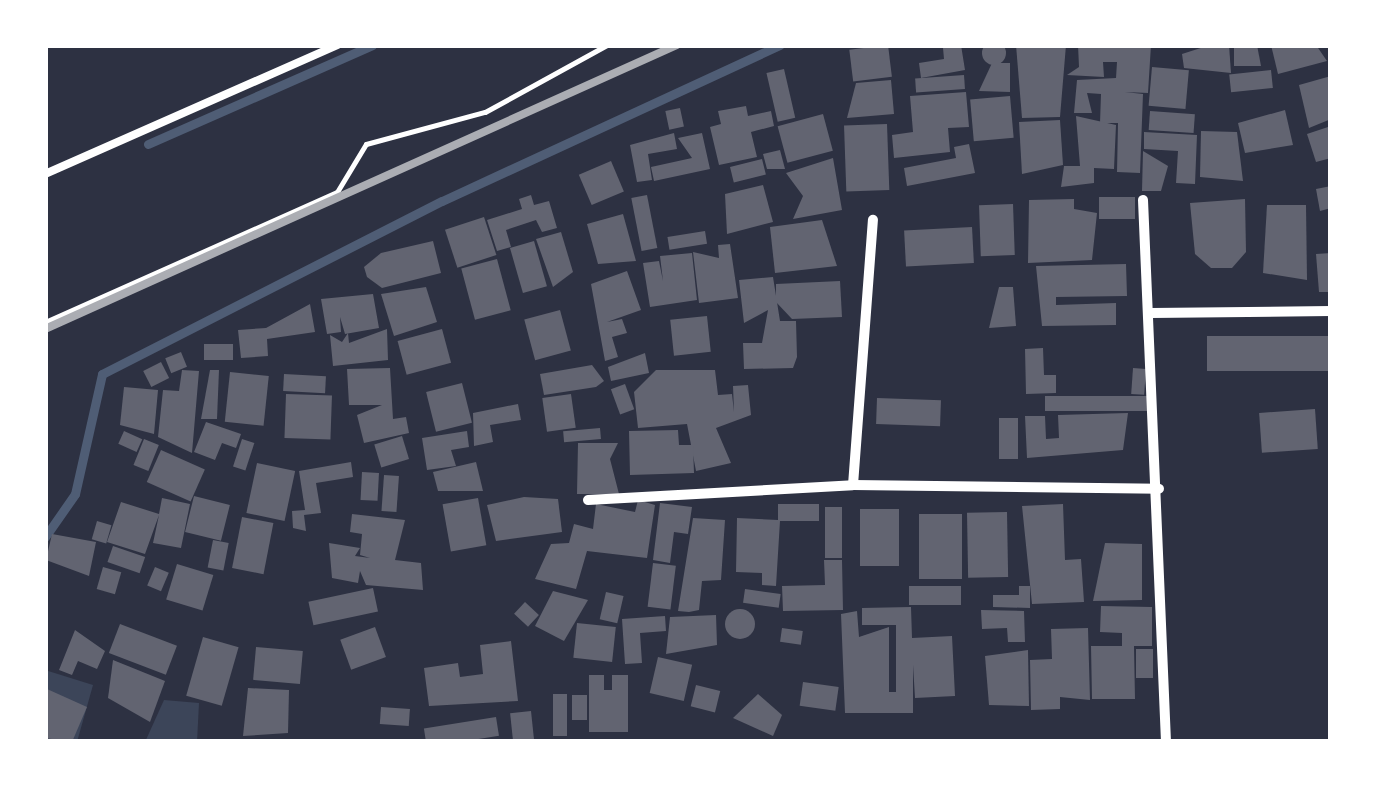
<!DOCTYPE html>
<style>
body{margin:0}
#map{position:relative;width:1376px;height:787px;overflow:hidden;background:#2d3142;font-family:"Nunito Sans",sans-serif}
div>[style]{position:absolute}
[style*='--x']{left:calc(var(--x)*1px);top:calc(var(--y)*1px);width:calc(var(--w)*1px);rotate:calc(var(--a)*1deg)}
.green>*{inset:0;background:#3c4559}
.stream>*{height:9px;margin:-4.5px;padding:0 4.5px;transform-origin:4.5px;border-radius:4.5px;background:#4f5d75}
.building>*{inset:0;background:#626471;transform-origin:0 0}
.round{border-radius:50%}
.path>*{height:5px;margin:-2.5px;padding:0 2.5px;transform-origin:2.5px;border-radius:2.5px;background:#fff}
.service>*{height:8px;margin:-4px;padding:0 4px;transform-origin:4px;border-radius:4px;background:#fff}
.minor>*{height:10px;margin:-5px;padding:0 5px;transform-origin:5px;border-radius:5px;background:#fff}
.rail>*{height:8px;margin:-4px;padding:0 4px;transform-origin:4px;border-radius:4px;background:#abadb3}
span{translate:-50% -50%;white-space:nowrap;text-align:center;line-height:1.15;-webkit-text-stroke:10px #fff;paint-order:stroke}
.frame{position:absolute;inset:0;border:48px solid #fff;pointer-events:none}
</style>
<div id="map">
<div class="green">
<div style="clip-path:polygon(45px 670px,93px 685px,77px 742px,45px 742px)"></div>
<div style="clip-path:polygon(164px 700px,199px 703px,197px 742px,145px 742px)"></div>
</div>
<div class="stream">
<div style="--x:148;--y:144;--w:245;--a:-23.8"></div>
<div style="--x:45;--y:537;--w:52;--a:-55.1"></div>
<div style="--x:75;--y:494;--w:123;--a:-77.3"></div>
<div style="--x:102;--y:374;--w:381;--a:-27"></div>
<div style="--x:442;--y:201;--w:372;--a:-24.8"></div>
</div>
<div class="building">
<div class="round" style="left:982px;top:41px;width:24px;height:24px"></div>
<div style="left:888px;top:45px;width:32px;height:39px;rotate:83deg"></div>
<div style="clip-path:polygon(920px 45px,961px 45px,965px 70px,921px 78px,919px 63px,944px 59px,943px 48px)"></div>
<div style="clip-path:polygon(1016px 45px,1066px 45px,1060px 117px,1022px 118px)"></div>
<div style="clip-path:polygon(1078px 45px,1151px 45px,1148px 93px,1125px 92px,1143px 94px,1140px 173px,1117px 172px,1118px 123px,1100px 123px,1101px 94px,1087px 93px,1092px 113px,1074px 113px,1077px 80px,1116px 78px,1117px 62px,1103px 62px,1104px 77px,1067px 75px,1079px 67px)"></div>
<div style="clip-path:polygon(1210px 45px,1229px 45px,1231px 73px,1184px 68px,1182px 54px)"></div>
<div style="clip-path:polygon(1234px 45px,1257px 45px,1261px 66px,1234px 66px)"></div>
<div style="clip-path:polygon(1271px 45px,1316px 45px,1327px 61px,1278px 74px)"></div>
<div style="clip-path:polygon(992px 63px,1010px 63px,1010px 92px,979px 91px)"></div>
<div style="left:1152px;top:67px;width:37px;height:39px;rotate:5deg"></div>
<div style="left:784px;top:69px;width:50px;height:18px;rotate:77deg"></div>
<div style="left:1271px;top:70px;width:18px;height:42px;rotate:84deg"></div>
<div style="left:964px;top:75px;width:14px;height:49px;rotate:86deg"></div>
<div style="clip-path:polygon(1331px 76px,1331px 119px,1309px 128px,1299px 85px)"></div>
<div style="clip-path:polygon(891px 80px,894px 114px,847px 118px,856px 83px)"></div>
<div style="clip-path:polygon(966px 92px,969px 127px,948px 128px,950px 152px,894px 158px,892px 135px,913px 132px,910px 96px)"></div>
<div style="left:1010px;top:96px;width:42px;height:40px;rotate:85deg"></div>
<div style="clip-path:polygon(746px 106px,748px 116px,771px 111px,774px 126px,751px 132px,757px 157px,719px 165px,710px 127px,721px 124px,718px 111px)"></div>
<div style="left:680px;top:108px;width:19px;height:15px;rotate:78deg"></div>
<div style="clip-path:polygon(1285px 110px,1293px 145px,1245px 153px,1238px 123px)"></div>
<div style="left:1150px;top:111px;width:45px;height:19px;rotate:4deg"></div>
<div style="left:823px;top:114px;width:38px;height:47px;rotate:75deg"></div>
<div style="clip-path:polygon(1076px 116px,1116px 125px,1114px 169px,1094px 168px,1094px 183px,1061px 187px,1064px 166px,1080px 166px)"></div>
<div style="clip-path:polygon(1060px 120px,1063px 165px,1022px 174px,1019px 122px)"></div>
<div style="left:887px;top:124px;width:66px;height:43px;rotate:88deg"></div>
<div style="clip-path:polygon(1331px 126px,1331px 158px,1316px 162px,1307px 134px)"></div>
<div style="clip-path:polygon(1201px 131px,1237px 132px,1243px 181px,1200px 177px)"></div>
<div style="clip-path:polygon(1144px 132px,1197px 135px,1195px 184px,1176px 183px,1178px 151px,1144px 149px)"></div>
<div style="clip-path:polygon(674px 133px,677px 149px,648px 154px,652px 180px,637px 182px,630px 145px)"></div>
<div style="clip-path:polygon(702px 133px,710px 169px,654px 181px,651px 167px,692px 158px,678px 138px)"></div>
<div style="clip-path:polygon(969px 144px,975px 173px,907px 186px,904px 168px,956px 158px,954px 147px)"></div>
<div style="clip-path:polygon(780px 150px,785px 169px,767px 169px,763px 154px)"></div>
<div style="clip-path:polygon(1143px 151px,1168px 166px,1161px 191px,1142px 191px)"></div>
<div style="clip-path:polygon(833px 158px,842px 210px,793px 219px,803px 196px,786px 173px)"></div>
<div style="left:762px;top:159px;width:16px;height:33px;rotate:76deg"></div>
<div style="left:611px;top:161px;width:33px;height:35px;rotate:67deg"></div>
<div style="clip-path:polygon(763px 185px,773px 222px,727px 234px,725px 194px)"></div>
<div style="clip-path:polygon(1331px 186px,1331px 208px,1320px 211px,1316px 189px)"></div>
<div style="clip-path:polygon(531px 195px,534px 205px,549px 201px,557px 228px,542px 232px,536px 220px,506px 230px,511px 247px,497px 251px,487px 220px,522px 209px,519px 199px)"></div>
<div style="left:647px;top:195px;width:54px;height:16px;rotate:79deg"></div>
<div style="left:1099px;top:197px;width:36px;height:22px"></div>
<div style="clip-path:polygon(1074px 199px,1074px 209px,1097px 213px,1092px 260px,1028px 263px,1029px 200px)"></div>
<div style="clip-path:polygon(1245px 199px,1246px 252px,1232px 268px,1211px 268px,1195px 254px,1190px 203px)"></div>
<div style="left:1013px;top:204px;width:51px;height:34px;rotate:88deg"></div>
<div style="clip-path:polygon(1267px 205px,1306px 205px,1307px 280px,1263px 273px)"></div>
<div style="clip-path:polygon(623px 214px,636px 261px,598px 264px,587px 224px)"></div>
<div style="left:484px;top:217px;width:40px;height:41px;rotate:72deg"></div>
<div style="clip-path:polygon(822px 220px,837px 266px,775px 273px,770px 227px)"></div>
<div style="left:972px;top:227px;width:36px;height:68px;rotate:87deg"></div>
<div style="left:705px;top:231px;width:13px;height:38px;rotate:81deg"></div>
<div style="clip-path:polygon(561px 232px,573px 272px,553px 287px,536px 239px)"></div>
<div style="clip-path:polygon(433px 241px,441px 273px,382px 288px,367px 277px,364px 267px,381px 253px)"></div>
<div style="left:534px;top:241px;width:47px;height:25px;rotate:74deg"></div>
<div style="clip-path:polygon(730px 244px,738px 298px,699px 303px,693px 252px,719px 258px,718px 245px)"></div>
<div style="clip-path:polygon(692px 253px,697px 300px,650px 307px,643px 263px,659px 261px,663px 281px,660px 256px)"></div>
<div style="clip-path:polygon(1331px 253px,1331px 292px,1319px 292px,1316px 254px)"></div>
<div style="left:497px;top:259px;width:53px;height:37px;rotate:75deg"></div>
<div style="clip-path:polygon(1126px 264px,1127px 296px,1056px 297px,1056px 305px,1116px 303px,1116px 325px,1042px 326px,1036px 266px)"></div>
<div style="clip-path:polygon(627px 271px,641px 310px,607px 322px,622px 319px,627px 333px,612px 337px,618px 357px,605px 361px,591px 284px)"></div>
<div style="clip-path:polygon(773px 277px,780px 321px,796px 321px,797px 357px,793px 368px,744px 369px,743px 343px,762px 343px,768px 310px,744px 323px,739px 280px)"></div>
<div style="clip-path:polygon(840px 281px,842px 317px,792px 319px,776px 302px,776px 284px)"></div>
<div style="clip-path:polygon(426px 287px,437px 322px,394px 336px,381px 294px)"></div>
<div style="clip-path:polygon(999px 287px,1013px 287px,1016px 326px,989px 328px)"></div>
<div style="clip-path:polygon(373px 294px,379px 328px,345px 334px,340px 317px,341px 332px,327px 334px,321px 299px)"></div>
<div style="clip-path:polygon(310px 304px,315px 332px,267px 339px,268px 356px,241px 358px,238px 330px,266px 328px)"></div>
<div style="left:560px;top:310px;width:42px;height:37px;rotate:75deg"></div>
<div style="left:707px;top:316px;width:36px;height:37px;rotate:84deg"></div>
<div style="clip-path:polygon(387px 329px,388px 360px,333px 366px,330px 335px,342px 342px,348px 333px,349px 343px)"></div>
<div style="left:442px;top:329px;width:35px;height:46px;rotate:75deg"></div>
<div style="left:1331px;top:336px;width:35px;height:124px;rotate:90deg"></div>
<div style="left:233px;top:344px;width:16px;height:29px;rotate:90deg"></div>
<div style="clip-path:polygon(1043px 348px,1044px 375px,1056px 375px,1056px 393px,1026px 394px,1025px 349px)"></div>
<div style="left:181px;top:352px;width:16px;height:17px;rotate:68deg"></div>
<div style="clip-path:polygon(645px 353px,649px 373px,611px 381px,608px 367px)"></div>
<div style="left:161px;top:362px;width:18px;height:20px;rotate:63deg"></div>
<div style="clip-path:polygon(592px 365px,604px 381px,596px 387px,544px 395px,540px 374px)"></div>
<div style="clip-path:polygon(390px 368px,393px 419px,406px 417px,409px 433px,364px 443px,357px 415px,382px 405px,349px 405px,347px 369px)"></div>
<div style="left:1133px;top:368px;width:13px;height:26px;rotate:4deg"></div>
<div style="clip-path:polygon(182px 370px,199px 371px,192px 453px,158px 437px,163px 390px,179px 391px)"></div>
<div style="clip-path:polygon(210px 370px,219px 370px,217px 419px,201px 419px)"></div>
<div style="clip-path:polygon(656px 370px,715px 370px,718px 395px,732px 394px,734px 412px,733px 386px,748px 385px,751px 415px,716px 428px,731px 463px,696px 471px,687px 424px,638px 428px,634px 392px)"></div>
<div style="left:230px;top:372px;width:39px;height:50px;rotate:6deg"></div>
<div style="left:284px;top:374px;width:42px;height:17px;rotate:3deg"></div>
<div style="left:462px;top:383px;width:41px;height:37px;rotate:76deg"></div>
<div style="left:625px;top:384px;width:27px;height:15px;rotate:70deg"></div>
<div style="clip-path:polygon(124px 387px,158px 390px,154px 434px,120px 425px)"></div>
<div style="left:286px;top:394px;width:46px;height:44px;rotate:2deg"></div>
<div style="left:571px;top:394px;width:34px;height:29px;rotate:82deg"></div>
<div style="left:1147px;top:396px;width:15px;height:102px;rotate:90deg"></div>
<div style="left:877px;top:398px;width:64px;height:26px;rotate:2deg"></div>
<div style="clip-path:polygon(518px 404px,521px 420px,490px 425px,493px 442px,474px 446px,473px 413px)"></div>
<div style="left:1315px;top:409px;width:40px;height:56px;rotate:86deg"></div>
<div style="clip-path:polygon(1128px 413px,1123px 450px,1027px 458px,1025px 416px,1045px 416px,1046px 439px,1059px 438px,1058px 415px)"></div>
<div style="left:999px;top:418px;width:19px;height:41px"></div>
<div style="clip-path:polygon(206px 422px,241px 434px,236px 448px,222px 443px,215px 460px,194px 452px)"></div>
<div style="left:600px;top:428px;width:11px;height:37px;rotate:85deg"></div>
<div style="clip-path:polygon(678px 430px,679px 445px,693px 445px,694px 473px,630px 475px,629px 431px)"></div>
<div style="left:124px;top:431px;width:20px;height:14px;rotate:24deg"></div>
<div style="clip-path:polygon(467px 431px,469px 447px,451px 450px,456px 466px,427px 470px,422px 438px)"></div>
<div style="left:402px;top:436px;width:24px;height:29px;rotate:73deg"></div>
<div style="left:144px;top:439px;width:16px;height:28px;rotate:22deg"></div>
<div style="left:242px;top:439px;width:13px;height:29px;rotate:18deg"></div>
<div style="clip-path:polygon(578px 443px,618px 443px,610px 459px,619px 494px,577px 494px)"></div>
<div style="left:161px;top:450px;width:48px;height:35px;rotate:24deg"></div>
<div style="clip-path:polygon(351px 462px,353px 477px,316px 483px,321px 513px,304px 515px,306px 531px,293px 528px,292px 511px,305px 510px,299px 471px)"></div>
<div style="clip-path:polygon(476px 462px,483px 491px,438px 491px,433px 472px)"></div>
<div style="left:257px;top:463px;width:39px;height:51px;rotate:12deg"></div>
<div style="left:362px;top:472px;width:17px;height:28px;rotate:3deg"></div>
<div style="left:384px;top:475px;width:15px;height:36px;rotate:4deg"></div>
<div style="left:194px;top:496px;width:37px;height:37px;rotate:14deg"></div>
<div style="clip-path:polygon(524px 497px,558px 499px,562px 532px,496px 541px,487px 505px)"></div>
<div style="clip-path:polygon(162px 498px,190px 504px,181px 548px,153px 543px,159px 515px,145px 554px,107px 542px,121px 502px,159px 514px)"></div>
<div style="left:478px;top:498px;width:48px;height:36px;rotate:80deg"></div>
<div style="clip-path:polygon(638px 500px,655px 505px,647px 558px,587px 551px,576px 589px,535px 579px,551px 544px,569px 543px,574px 524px,593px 529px,596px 504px,635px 512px)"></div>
<div style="clip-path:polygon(660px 503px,692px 507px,688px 534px,674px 532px,670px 563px,653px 560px)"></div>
<div style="clip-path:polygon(778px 504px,819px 504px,819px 521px,780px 521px,776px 586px,762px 585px,762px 573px,736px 572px,737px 518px,778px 520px)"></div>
<div style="clip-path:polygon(1063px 504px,1065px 560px,1081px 559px,1084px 602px,1032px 604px,1022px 506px)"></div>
<div style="left:825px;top:507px;width:17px;height:51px"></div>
<div style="left:860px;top:509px;width:39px;height:57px"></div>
<div style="left:1007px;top:512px;width:65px;height:40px;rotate:89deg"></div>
<div style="clip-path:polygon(352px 514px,405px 520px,395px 560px,421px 563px,423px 590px,366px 585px,360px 571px,358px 583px,332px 578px,329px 543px,360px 548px,355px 556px,370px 558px,360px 555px,362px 534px,350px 532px)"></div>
<div style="left:919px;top:514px;width:43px;height:65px"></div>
<div style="left:242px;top:517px;width:32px;height:52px;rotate:11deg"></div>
<div style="clip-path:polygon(693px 518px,725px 520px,721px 580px,702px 581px,699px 610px,689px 612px,678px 611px)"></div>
<div style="left:97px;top:521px;width:15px;height:19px;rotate:16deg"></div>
<div style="clip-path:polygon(52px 534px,96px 542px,89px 576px,46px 560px)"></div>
<div style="left:213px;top:540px;width:16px;height:28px;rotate:11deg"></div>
<div style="clip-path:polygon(1105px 543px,1142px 544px,1142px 600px,1093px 601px)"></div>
<div style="left:113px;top:546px;width:34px;height:17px;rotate:19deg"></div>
<div style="clip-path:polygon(824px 560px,842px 560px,843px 610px,783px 611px,782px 586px,825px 585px)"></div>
<div style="left:653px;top:563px;width:23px;height:44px;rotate:7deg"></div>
<div style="left:177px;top:564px;width:38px;height:37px;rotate:17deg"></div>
<div style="left:103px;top:567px;width:19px;height:23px;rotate:16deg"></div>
<div style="left:155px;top:567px;width:15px;height:20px;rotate:23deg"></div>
<div style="left:961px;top:586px;width:19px;height:52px;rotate:90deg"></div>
<div style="clip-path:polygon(1019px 586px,1030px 586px,1030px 608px,993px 607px,993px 595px,1019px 595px)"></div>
<div style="left:373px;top:588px;width:24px;height:66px;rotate:78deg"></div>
<div style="left:745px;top:589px;width:36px;height:14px;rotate:8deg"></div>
<div style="clip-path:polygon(553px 591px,588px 600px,564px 641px,535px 626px)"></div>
<div style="left:606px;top:592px;width:18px;height:28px;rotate:13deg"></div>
<div style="left:525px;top:602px;width:19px;height:16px;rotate:43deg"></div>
<div style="clip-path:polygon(1101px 606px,1152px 607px,1152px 646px,1134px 646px,1135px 699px,1092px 699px,1091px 646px,1122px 646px,1122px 633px,1100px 632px)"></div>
<div style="clip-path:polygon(911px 607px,912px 638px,952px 636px,955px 696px,915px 698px,913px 665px,913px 713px,845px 713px,841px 614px,857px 611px,859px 637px,889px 627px,889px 692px,896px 692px,896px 625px,862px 625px,862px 608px)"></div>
<div class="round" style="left:725px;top:609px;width:30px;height:30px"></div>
<div style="clip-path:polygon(981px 610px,1024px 611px,1025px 642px,1008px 642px,1007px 628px,982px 629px)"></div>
<div style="clip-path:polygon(716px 615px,717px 645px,666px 654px,670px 617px)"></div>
<div style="clip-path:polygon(665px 616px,666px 631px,640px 633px,642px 663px,625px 664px,622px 619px)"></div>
<div style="left:577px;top:623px;width:39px;height:35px;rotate:6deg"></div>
<div style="left:120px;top:624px;width:61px;height:31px;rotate:21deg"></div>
<div style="left:375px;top:627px;width:32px;height:37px;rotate:70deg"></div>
<div style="left:782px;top:628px;width:21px;height:14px;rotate:8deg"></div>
<div style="clip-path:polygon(1088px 628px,1090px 700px,1060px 697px,1060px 709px,1031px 710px,1030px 660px,1052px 659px,1051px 629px)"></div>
<div style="clip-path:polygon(75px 630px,105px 651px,97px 669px,78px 661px,72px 675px,59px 670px)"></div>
<div style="left:203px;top:637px;width:37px;height:61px;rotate:16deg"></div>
<div style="clip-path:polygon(511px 641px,518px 701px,429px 706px,424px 668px,458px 663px,460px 677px,483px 674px,480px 645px)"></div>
<div style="left:256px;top:647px;width:47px;height:33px;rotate:5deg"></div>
<div style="left:1153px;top:649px;width:29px;height:17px;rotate:90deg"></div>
<div style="clip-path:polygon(1028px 650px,1029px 706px,989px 705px,985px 656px)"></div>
<div style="left:658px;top:657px;width:35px;height:37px;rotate:13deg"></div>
<div style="clip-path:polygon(113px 660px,165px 681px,150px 722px,108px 698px)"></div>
<div style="clip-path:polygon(589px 675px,604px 675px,604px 690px,612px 690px,612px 675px,628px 675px,628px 732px,589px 732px)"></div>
<div style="left:803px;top:682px;width:36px;height:24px;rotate:8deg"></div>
<div style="left:696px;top:685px;width:25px;height:22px;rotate:14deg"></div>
<div style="clip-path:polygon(248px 688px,289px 690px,288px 733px,243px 736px)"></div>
<div style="clip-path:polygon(47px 689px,87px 707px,72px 742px,45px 738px)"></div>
<div style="left:553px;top:694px;width:14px;height:42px"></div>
<div style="clip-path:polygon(758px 694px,782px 715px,773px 736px,733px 718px)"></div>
<div style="left:572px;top:695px;width:15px;height:25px"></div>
<div style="left:381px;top:707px;width:29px;height:17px;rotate:4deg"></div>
<div style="left:531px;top:711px;width:29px;height:21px;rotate:84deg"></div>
<div style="left:496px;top:717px;width:19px;height:73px;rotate:81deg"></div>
</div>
<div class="path">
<div style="--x:45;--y:322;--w:320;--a:-24"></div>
<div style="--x:337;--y:192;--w:56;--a:-58.9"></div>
<div style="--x:366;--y:144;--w:123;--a:-15.1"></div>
<div style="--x:485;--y:112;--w:139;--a:-28.8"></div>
</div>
<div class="service">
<div style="--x:45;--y:174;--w:320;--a:-23.8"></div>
</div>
<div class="minor">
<div style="--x:1143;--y:200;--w:542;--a:87.57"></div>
<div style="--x:1151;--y:313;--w:180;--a:-0.6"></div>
<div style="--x:853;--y:485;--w:266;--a:-85.7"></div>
<div style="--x:588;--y:500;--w:265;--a:-3.2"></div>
<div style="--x:853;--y:485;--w:306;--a:0.7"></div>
</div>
<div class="rail">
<div style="--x:45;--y:329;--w:693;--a:-24.2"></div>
</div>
<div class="frame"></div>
</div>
